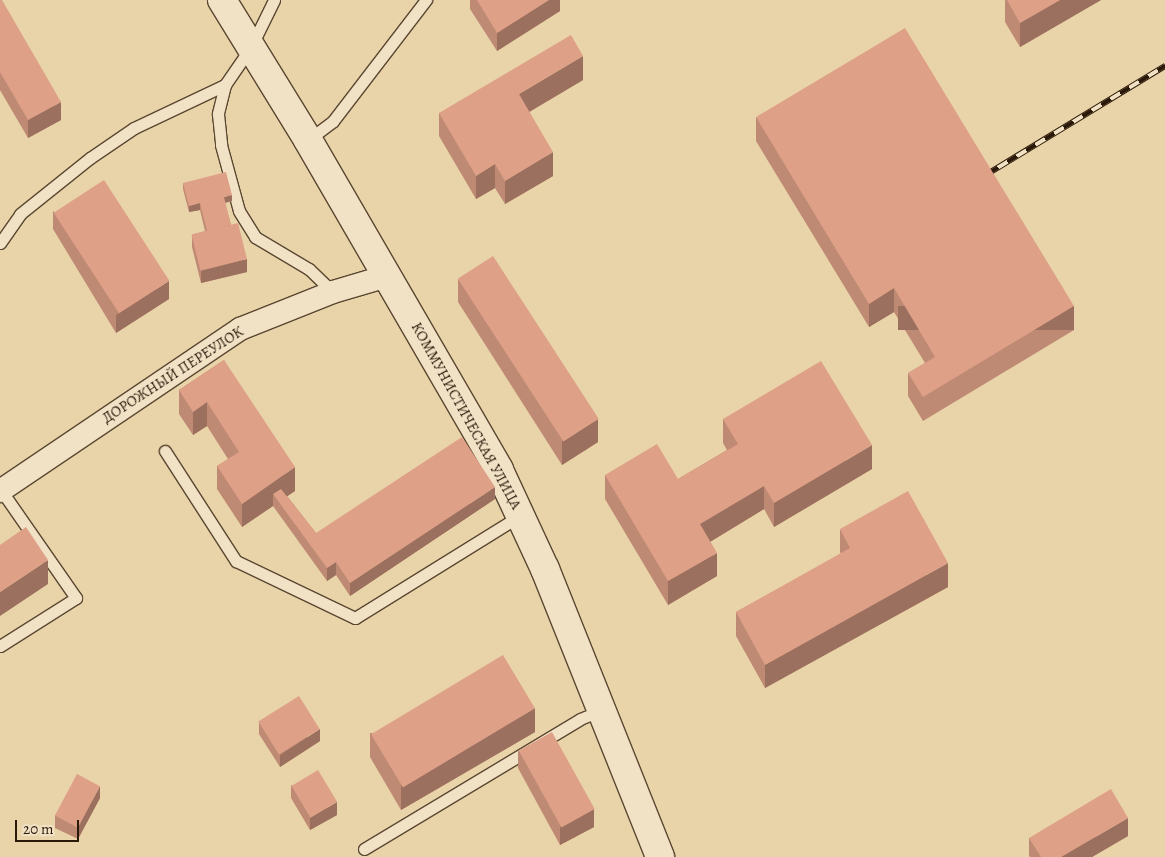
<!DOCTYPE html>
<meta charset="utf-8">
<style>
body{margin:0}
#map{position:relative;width:1165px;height:857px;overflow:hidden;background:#e9d3a8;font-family:Alegreya,serif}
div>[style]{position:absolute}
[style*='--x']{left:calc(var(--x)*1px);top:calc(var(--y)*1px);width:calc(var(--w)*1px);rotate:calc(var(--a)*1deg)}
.roads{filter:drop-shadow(1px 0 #5a4731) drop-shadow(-1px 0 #5a4731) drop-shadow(0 1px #5a4731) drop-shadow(0 -1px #5a4731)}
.service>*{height:11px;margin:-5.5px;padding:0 5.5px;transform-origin:5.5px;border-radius:5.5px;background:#f1e2c6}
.minor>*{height:22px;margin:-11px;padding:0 11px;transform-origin:11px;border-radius:11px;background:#f1e2c6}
.secondary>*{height:28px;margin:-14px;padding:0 14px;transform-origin:14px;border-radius:14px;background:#f1e2c6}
.rail>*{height:5.5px;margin-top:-2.75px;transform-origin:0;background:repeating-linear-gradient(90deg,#f1e2c6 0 11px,#2a1809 0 22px);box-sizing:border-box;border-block:1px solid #2a1809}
.wall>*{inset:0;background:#bf8a74}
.shaded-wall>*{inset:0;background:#9b705e;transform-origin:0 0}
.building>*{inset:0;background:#dea087;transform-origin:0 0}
span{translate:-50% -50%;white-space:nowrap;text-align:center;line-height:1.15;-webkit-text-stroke:4px #f1e2c6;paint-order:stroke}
.street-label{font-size:15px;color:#2a1809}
.scale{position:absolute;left:15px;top:820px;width:64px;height:22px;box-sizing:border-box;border:2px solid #2a1809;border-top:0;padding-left:6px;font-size:15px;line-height:18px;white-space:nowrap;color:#2a1809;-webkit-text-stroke:4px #f1e2c6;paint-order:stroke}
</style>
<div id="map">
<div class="roads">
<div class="service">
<div style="--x:274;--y:0;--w:52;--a:116.1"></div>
<div style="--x:251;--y:47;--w:46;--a:124.4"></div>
<div style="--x:225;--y:85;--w:30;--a:104"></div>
<div style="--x:218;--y:114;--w:31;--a:84"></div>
<div style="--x:221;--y:145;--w:68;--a:74.7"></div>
<div style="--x:239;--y:211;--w:31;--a:58"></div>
<div style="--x:255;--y:237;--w:63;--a:30.7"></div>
<div style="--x:309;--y:269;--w:33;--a:44"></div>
<div style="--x:308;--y:140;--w:31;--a:-37"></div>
<div style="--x:333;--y:121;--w:153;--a:-52.5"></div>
<div style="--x:0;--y:243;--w:35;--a:-55"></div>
<div style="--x:20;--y:214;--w:90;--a:-38.7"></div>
<div style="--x:90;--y:158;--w:53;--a:-34.3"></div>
<div style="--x:134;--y:128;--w:101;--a:-25.3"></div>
<div style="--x:165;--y:451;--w:131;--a:57.2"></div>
<div style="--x:236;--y:561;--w:132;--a:25.6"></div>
<div style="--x:355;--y:618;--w:195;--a:-31.8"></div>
<div style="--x:0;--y:646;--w:90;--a:-32.3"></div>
<div style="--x:76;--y:598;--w:131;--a:-124.8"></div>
<div style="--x:364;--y:849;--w:252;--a:-31"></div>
<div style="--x:580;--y:719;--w:24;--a:-22"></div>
</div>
<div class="minor">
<div style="--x:0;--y:491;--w:290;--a:-34"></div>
<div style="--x:240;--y:329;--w:100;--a:-21.7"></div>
<div style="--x:333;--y:292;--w:56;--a:-16.5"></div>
</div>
<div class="secondary">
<div style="--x:222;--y:0;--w:164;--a:58.4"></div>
<div style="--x:308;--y:140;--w:381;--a:59.9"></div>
<div style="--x:499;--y:470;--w:109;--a:65.1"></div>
<div style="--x:545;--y:569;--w:310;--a:68.2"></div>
</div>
</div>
<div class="rail">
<div style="--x:979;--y:179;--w:218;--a:-31.3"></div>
</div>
<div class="wall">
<div style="clip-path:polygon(0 0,61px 120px,28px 138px,0 90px)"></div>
<div style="clip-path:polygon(470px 0,560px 0,560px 11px,497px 51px,470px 9px)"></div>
<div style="clip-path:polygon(1005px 0,1101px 0,1020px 47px,1005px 22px)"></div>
<div style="clip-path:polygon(583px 80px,529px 112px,553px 176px,505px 204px,495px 188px,476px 199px,439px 136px,439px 113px)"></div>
<div style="clip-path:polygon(756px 117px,1074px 330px,923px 421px,908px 396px,908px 373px,925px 363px,894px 312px,869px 327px,756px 141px)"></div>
<div style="clip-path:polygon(183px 183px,232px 201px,225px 203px,231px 225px,247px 272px,201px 283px,192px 247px,192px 235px,205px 231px,200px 210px,189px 212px,183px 189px)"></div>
<div style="clip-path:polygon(53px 211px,169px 299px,116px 333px,53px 229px)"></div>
<div style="clip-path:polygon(458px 279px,598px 442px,562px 465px,458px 302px)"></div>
<div style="clip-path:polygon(224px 360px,295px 491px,287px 496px,316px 533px,495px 499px,350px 596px,336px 575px,327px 581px,273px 506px,242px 527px,217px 489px,217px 466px,228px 459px,207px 426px,193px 435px,179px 414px,179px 390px)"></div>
<div style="clip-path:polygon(723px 419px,872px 469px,774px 527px,764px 509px,710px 542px,717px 576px,668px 605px,605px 499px,605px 475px,678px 479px,727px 450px,723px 443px)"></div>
<div style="clip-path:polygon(840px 529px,948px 587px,765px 688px,736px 636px,736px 612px,841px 554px,840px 552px)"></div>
<div style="clip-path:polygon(259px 722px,320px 741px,280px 767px,259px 734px)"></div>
<div style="clip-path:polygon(535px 732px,401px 810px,370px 757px,370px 733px)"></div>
<div style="clip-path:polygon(518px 750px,594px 827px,560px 845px,518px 768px)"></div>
<div style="clip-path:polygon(291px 785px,337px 815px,310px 830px,291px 798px)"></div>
<div style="clip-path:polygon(100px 798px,78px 839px,55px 828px,55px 815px)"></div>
<div style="clip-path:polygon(1128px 836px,1092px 857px,1030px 857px,1029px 856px,1029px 838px)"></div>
</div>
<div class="shaded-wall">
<div style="clip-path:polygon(549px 0,560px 0,560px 11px,497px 51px,497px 33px)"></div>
<div style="clip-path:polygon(1060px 0,1101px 0,1020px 47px,1020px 23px)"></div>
<div style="clip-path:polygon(583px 56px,583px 80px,519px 118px,519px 94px)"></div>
<div style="clip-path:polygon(61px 102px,61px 120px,28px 138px,28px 120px)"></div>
<div style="clip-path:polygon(553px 152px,553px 176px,505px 204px,505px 181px)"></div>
<div style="clip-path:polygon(495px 164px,495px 188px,476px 199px,476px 176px)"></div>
<div style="clip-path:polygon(232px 195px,232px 201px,224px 203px,224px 197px)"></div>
<div style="clip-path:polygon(200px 203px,200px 210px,189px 212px,189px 206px)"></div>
<div style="clip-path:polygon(247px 259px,247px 272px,201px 283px,201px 271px)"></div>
<div style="clip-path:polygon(169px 281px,169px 299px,116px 333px,116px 315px)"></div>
<div style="clip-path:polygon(894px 288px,894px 312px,869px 327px,869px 304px)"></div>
<div style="left:1074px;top:306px;width:24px;height:176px;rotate:90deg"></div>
<div style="clip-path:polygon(207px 402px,207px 426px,193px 435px,193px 412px)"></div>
<div style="clip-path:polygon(598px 419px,598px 442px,562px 465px,562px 441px)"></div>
<div style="clip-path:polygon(872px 445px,872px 469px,774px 527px,774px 503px)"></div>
<div style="clip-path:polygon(295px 467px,295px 491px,279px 502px,273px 494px,273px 506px,242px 527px,242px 504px)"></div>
<div style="clip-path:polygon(764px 486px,764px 509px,700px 548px,700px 524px)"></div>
<div style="clip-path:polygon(495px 487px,495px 499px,350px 596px,350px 583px)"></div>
<div style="clip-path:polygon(717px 553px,717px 576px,668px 605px,668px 581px)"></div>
<div style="clip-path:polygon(48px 560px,48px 584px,0 616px,0 592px)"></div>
<div style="clip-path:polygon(336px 562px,336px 575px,327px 581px,327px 568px)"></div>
<div style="clip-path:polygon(948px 563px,948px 587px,765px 688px,765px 665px)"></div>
<div style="clip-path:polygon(535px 708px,535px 732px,401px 810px,401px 786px)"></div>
<div style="clip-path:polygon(320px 729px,320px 741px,280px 767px,280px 755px)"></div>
<div style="clip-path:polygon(100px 786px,100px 798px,78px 839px,78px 827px)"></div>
<div style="clip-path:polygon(337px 802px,337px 815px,310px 830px,310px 818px)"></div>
<div style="clip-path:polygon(594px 809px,594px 827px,560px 845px,560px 827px)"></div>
<div style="clip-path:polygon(1128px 818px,1128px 836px,1092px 857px,1061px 857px)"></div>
</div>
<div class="building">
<div style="clip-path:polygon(0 0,2px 0,61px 102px,28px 120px,0 72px)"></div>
<div style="clip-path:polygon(477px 0,549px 0,497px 33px)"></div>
<div style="clip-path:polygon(1007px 0,1060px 0,1020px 23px)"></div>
<div style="clip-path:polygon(905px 28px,1074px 306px,923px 397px,908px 373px,935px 357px,894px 288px,869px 304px,756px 117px)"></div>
<div style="clip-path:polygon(571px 35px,583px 56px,519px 94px,553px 152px,505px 181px,495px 164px,476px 176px,439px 113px)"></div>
<div style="clip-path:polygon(226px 172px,232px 195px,224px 197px,231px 225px,207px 231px,200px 203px,189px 206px,183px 183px)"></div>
<div style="left:104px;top:180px;width:120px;height:60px;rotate:57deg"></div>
<div style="left:238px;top:223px;width:37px;height:48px;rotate:76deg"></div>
<div style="left:493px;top:256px;width:194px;height:42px;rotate:57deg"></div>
<div style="clip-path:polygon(224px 360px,295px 467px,242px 504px,217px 466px,239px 452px,207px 402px,193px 412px,179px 390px)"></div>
<div style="clip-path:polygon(821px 361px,872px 445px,774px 503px,764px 486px,700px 524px,717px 553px,668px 581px,605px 475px,657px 444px,678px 479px,738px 444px,723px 419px)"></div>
<div style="clip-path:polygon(462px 437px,495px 487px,350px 583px,336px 562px,327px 568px,273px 494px,281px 489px,316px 533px)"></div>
<div style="clip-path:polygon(908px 491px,948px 563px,765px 665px,736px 612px,850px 548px,840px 529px)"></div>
<div style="clip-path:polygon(26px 527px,48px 560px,0 592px,0 545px)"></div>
<div style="left:503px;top:655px;width:62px;height:154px;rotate:59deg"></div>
<div style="left:299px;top:696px;width:39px;height:48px;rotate:58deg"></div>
<div style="left:552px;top:732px;width:88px;height:38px;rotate:61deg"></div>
<div style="left:318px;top:770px;width:37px;height:31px;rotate:59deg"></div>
<div style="left:77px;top:774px;width:26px;height:47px;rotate:28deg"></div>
<div style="clip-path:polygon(1111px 789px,1128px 818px,1061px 857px,1041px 857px,1029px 838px)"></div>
</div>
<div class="street-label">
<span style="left:173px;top:375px;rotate:-33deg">ДОРОЖНЫЙ ПЕРЕУЛОК</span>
<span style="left:466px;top:416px;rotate:61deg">КОММУНИСТИЧЕСКАЯ УЛИЦА</span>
</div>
<div class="scale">20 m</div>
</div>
